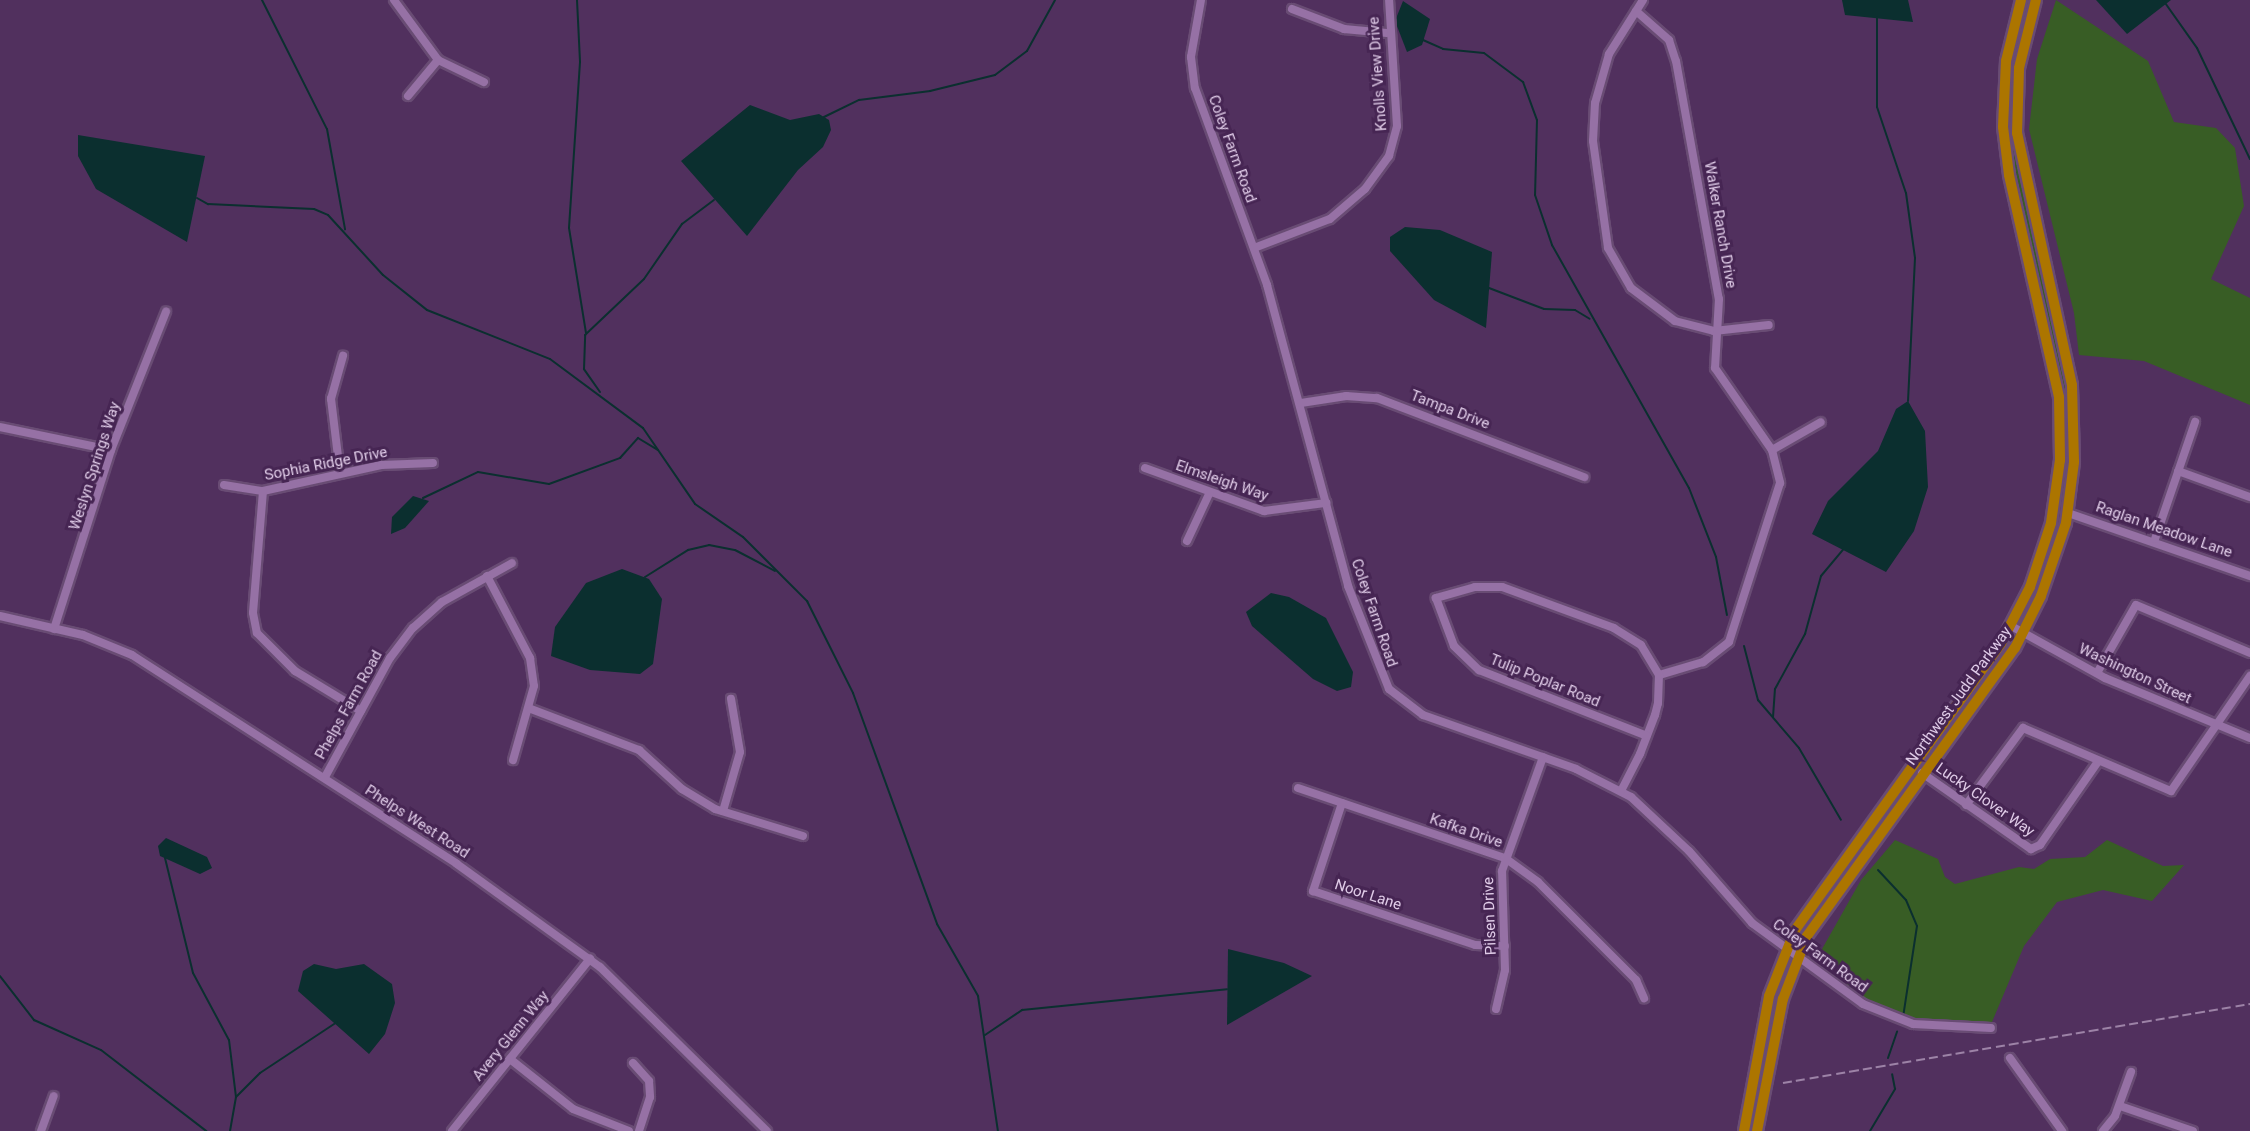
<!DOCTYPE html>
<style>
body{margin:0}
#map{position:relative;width:2250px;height:1131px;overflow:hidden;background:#51305e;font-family:Roboto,sans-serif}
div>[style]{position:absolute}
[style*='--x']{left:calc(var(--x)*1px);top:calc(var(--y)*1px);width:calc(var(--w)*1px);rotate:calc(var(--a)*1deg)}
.green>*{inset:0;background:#385d25}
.water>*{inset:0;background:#0b2f2f}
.stream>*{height:2px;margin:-1px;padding:0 1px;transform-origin:1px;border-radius:1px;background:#0b2f2f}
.roads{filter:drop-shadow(2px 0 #694c74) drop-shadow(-2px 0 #694c74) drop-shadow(0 2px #694c74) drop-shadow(0 -2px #694c74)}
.minor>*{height:8px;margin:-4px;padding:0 4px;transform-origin:4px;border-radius:4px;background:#9671a5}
.highway>*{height:10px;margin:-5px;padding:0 5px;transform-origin:5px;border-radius:5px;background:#ac7500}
.rail>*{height:2px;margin-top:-1px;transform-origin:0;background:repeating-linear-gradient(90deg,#9d83a7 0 9px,transparent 0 13.5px)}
span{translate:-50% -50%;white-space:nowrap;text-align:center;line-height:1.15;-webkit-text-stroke:6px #462553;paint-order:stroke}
.street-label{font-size:15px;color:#e0cce8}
</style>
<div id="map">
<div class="green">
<div style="clip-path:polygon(2026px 0,2032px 0,2015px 65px,2013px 134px,2068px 386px,2070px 449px,2063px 517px,2062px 387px,2007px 130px,2009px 72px)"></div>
<div style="clip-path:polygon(2056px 0,2148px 61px,2174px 122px,2216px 128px,2235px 148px,2244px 206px,2211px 279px,2250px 298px,2250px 405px,2144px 361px,2079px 355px,2074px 313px,2029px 129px,2037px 59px)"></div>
<div style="clip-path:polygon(1950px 720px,1940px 743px,1851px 855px)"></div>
<div style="clip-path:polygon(1895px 840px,1938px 859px,1945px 877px,1955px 884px,2019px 867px,2034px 869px,2050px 859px,2085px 857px,2107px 840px,2163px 866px,2184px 865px,2152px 901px,2103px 890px,2057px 902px,2024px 946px,1992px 1022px,1913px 1021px,1890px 1016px,1827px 971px,1822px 949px,1861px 880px)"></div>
</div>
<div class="water">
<div style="clip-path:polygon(1842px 0,1908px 0,1913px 22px,1845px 15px)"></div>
<div style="clip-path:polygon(2096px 0,2171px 0,2127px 34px)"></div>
<div style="clip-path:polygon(1403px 1px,1430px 19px,1422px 45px,1407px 52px,1395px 21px)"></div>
<div style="clip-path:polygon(750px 105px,790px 120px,819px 114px,829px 120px,831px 130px,823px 147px,798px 170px,747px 236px,681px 161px)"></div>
<div style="clip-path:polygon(78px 135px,205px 156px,187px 242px,96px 189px,78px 156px)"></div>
<div style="clip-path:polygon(1405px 227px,1440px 230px,1492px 252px,1486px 328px,1434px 300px,1390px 251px,1390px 237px)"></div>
<div style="clip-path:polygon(1908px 401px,1925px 431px,1928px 487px,1914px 531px,1886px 572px,1812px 534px,1828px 501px,1878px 451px,1896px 409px)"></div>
<div style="clip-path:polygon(413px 496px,429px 501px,405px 528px,391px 534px,392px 517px)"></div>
<div style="clip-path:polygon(622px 569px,649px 579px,662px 599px,653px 664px,640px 674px,590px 670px,551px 656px,555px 627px,586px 583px)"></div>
<div style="clip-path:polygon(1271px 593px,1289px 597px,1326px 618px,1353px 672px,1351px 687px,1337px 691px,1313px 679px,1252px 626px,1246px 612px)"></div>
<div style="clip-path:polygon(166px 838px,207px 857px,212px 868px,200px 874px,160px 856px,158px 846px)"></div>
<div style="clip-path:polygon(1228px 949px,1284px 963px,1312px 976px,1227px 1025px)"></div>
<div style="clip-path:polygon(314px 964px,336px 969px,364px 964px,392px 984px,395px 1003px,385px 1034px,369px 1054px,298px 991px,303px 971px)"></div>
</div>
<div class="stream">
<div style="--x:262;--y:0;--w:144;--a:63.3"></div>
<div style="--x:327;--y:129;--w:102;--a:79.8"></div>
<div style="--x:577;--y:0;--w:62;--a:87.2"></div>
<div style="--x:580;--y:62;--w:166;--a:93.8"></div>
<div style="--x:569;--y:228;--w:106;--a:80.8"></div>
<div style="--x:2163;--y:0;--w:59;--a:54.7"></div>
<div style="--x:2197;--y:48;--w:123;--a:64.5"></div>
<div style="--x:1877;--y:17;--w:90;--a:90"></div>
<div style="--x:1877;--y:107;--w:91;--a:71.4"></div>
<div style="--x:1906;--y:193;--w:66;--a:82.1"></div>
<div style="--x:1915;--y:258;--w:143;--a:92.8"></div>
<div style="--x:1423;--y:40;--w:22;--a:24"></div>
<div style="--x:1443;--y:49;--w:41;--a:5.6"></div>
<div style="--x:1484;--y:53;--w:49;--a:36.6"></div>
<div style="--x:1523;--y:82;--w:40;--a:69.8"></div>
<div style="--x:1537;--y:120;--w:75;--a:91.5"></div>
<div style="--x:1535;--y:195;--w:53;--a:71.2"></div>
<div style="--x:1552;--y:245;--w:279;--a:60.6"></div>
<div style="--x:1689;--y:488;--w:74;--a:68.6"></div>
<div style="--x:1716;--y:557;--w:59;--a:79.3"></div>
<div style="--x:824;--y:117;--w:39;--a:-26"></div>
<div style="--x:859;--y:100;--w:72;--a:-7.2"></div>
<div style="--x:930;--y:91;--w:67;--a:-13.8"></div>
<div style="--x:995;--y:75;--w:40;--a:-37"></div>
<div style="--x:1027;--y:51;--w:58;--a:-61.2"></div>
<div style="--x:197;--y:198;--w:13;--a:29"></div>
<div style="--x:208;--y:204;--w:106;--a:2.7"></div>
<div style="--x:314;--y:209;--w:15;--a:23"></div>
<div style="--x:328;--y:215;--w:81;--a:47.5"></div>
<div style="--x:383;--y:275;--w:56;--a:38.5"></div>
<div style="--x:427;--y:310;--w:132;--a:21.7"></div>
<div style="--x:550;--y:359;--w:116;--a:36.6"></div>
<div style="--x:643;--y:428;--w:92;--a:55.6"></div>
<div style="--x:695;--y:504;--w:58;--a:34.5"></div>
<div style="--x:743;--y:537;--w:91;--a:45"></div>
<div style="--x:807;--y:601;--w:103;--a:63.4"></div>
<div style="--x:853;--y:693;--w:246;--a:70"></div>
<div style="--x:937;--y:924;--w:83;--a:60.3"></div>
<div style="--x:978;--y:996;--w:136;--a:81.6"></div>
<div style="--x:1489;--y:288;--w:59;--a:20.9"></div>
<div style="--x:1544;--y:309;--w:31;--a:2"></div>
<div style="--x:1575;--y:310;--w:17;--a:31"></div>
<div style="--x:600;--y:392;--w:28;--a:-125"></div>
<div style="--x:584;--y:369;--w:34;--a:-88"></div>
<div style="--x:585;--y:335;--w:81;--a:-43.5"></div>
<div style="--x:644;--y:279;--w:67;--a:-55.4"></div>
<div style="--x:682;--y:224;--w:40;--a:-37"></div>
<div style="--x:423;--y:498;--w:61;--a:-25.3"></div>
<div style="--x:478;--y:472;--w:72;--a:9.6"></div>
<div style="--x:549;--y:484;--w:76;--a:-20.1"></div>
<div style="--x:620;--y:458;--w:27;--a:-48"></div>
<div style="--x:638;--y:438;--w:23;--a:31"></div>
<div style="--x:645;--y:577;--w:51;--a:-32.1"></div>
<div style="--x:688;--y:550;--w:22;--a:-13"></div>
<div style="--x:709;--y:545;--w:26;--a:11"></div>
<div style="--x:735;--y:550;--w:45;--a:27.7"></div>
<div style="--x:1744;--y:646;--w:56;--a:75.5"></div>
<div style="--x:1758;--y:700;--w:63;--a:49.5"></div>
<div style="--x:1799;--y:748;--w:83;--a:59.7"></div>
<div style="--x:1773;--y:717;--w:28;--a:-86"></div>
<div style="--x:1775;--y:689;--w:63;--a:-61.4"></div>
<div style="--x:1805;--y:634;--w:60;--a:-74.6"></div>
<div style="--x:1821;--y:576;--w:34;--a:-50"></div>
<div style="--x:165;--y:858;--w:118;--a:76.3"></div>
<div style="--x:193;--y:973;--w:76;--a:61.8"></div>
<div style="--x:229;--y:1040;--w:57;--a:83"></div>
<div style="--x:236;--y:1097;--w:35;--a:100"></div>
<div style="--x:1878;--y:870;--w:41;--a:47"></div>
<div style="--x:1906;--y:900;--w:28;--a:67"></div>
<div style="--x:1917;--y:926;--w:92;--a:98.7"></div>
<div style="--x:0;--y:976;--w:56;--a:52.3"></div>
<div style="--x:34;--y:1020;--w:73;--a:24.1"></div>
<div style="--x:101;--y:1050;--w:133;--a:37.6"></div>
<div style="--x:985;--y:1035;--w:45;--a:-34"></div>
<div style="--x:1022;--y:1010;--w:206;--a:-5.8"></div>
<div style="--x:1888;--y:1058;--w:28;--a:-71"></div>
<div style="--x:236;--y:1097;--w:34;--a:-45"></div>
<div style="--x:260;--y:1073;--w:92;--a:-33.5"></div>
<div style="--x:1870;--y:1131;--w:49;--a:-59.2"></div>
<div style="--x:1895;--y:1089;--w:15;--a:-101"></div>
</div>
<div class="roads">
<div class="minor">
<div style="--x:394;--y:0;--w:74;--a:53.7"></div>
<div style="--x:438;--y:60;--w:51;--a:25.6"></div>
<div style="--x:1201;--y:0;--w:58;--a:100"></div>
<div style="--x:1191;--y:57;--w:31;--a:83"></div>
<div style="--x:1195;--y:88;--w:210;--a:69.9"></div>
<div style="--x:1267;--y:285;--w:312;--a:74.9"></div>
<div style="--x:1348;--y:586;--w:111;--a:68.3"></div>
<div style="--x:1389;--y:689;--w:43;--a:37.4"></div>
<div style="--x:1423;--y:715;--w:162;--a:19.4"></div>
<div style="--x:1576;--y:769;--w:62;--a:27"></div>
<div style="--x:1631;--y:797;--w:79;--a:43"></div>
<div style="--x:1689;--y:851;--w:96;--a:48.8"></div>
<div style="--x:1752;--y:923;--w:137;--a:36.1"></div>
<div style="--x:1863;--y:1004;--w:54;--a:21.8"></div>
<div style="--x:1913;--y:1024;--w:78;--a:2.9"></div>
<div style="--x:1643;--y:0;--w:64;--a:122.2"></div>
<div style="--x:1609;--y:54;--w:51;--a:105.9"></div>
<div style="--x:1595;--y:103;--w:38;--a:93"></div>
<div style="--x:1593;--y:141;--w:108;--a:82"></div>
<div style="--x:1608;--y:248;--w:46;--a:60.1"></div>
<div style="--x:1631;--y:288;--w:55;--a:36.9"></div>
<div style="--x:1675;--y:321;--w:40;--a:14.4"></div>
<div style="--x:1714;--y:331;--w:55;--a:-6.2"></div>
<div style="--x:1292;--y:9;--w:56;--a:21"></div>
<div style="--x:1344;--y:29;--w:43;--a:5.3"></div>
<div style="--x:1636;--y:11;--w:44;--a:41.3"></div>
<div style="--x:1669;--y:40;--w:22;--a:72"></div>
<div style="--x:1676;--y:61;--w:242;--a:79.8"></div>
<div style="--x:1719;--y:299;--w:69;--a:93.3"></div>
<div style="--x:1715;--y:368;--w:100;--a:55.2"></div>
<div style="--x:1772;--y:450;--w:34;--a:76"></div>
<div style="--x:1780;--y:483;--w:167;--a:107.8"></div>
<div style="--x:1729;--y:642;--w:33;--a:142"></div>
<div style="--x:1703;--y:662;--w:46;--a:163.5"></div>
<div style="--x:408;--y:96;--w:47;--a:-50.2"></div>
<div style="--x:1254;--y:248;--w:81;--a:-20.9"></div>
<div style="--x:1330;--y:219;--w:46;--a:-40.6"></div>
<div style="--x:1365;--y:189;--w:41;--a:-54"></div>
<div style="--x:1389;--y:156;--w:31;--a:-75"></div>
<div style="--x:1397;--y:126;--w:126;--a:-93.6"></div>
<div style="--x:1301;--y:403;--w:46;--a:-8.8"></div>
<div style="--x:1346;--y:396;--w:31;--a:4"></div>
<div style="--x:1377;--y:398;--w:222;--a:20.9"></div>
<div style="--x:0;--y:427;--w:113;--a:11.7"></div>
<div style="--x:1772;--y:450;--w:56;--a:-29.7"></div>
<div style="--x:1145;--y:468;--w:127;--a:19.9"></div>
<div style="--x:1264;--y:511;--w:63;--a:-7.4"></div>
<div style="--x:2178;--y:471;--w:77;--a:19.9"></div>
<div style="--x:340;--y:473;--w:75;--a:-96.9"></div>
<div style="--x:331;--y:399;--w:45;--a:-74.4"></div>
<div style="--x:224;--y:485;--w:39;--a:9"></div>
<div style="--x:263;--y:491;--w:121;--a:-12.4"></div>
<div style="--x:381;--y:465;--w:52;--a:-2.2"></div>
<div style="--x:263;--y:491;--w:122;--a:94.7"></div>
<div style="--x:253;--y:613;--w:20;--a:79"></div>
<div style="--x:257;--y:633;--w:54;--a:45"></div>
<div style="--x:295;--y:671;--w:77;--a:31.2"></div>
<div style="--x:2068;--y:513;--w:193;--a:19.1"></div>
<div style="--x:2155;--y:539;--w:124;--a:-71.1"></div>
<div style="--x:1187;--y:541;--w:54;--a:-64.9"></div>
<div style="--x:487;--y:576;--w:93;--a:62.3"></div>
<div style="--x:530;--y:658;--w:28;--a:82"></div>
<div style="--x:534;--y:686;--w:77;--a:105.8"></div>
<div style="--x:0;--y:616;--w:85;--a:12.9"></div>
<div style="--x:83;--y:635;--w:53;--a:22.2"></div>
<div style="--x:132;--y:655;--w:386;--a:32.7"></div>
<div style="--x:457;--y:864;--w:176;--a:35.8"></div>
<div style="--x:600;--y:967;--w:234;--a:44.5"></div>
<div style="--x:2011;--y:626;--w:107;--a:29"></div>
<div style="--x:2105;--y:678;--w:157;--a:22.5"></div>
<div style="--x:54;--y:629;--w:188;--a:-72.3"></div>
<div style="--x:111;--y:450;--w:149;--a:-68.3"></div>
<div style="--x:2097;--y:673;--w:78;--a:-60.2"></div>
<div style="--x:2136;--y:605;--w:124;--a:22.8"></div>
<div style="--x:531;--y:709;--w:116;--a:20.8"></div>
<div style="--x:639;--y:750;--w:58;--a:42.2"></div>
<div style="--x:682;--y:789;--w:39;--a:31"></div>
<div style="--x:715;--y:809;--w:92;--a:17.1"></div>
<div style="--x:1922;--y:773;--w:133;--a:34.9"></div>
<div style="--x:2031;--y:849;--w:10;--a:-24"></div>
<div style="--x:2040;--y:845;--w:100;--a:-55.2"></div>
<div style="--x:325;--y:777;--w:136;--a:-61.4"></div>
<div style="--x:390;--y:658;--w:38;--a:-53"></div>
<div style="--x:413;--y:628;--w:39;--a:-42"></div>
<div style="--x:442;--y:602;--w:80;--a:-29.1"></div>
<div style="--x:1298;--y:788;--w:219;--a:18.7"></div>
<div style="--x:1505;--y:858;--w:41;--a:36"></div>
<div style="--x:1538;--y:882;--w:139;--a:45"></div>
<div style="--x:1636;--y:980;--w:20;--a:66"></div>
<div style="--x:1621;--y:791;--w:42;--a:-62.8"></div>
<div style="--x:1640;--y:754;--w:42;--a:-69"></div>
<div style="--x:1655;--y:715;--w:12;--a:-76"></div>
<div style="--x:1658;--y:703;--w:28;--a:-88"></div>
<div style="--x:1659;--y:675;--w:35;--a:-121"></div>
<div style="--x:1641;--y:645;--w:32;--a:-148"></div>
<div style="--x:1614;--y:628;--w:119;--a:-159.9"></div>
<div style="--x:1502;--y:587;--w:27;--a:180"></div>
<div style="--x:1475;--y:587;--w:41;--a:164.2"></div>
<div style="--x:1436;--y:598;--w:51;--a:69.4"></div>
<div style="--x:1454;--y:646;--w:35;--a:44"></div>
<div style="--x:1479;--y:670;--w:180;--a:21.4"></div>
<div style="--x:1342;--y:803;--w:93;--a:108.2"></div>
<div style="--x:1313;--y:891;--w:171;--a:18.4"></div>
<div style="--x:1475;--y:945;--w:30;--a:2"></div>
<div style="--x:1966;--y:805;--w:96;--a:-53.5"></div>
<div style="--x:2023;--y:728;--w:161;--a:23.1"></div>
<div style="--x:2171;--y:791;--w:140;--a:-55.5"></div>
<div style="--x:723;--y:811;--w:61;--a:-73.9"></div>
<div style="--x:740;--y:752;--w:54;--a:-99.6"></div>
<div style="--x:1496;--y:1009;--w:40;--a:-77"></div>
<div style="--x:1505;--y:970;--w:99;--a:-91.7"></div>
<div style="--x:1502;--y:871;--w:121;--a:-70.2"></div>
<div style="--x:2010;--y:1058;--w:90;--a:54.5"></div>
<div style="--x:510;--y:1059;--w:80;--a:38.4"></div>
<div style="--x:573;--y:1109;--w:60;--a:21.4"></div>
<div style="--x:633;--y:1063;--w:24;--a:48"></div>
<div style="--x:649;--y:1081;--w:16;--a:86"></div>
<div style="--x:650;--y:1097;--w:36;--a:108"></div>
<div style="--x:2120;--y:1106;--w:77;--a:18.9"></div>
<div style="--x:41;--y:1131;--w:37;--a:-70"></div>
<div style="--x:452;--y:1131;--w:221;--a:-51.3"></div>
<div style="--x:2103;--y:1131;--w:19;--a:-51"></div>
<div style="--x:2115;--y:1116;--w:47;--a:-70"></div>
</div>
<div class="highway">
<div style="--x:1744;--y:1131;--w:137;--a:-79.5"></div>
<div style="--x:1769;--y:996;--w:71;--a:-68.5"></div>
<div style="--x:1795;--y:930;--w:353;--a:-54.3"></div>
<div style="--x:2001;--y:643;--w:63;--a:-62.6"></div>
<div style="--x:2030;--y:587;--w:67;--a:-71.8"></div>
<div style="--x:2051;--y:523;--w:64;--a:-81.9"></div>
<div style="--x:2060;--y:460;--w:63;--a:-90.9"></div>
<div style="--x:2059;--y:397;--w:228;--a:-102.7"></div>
<div style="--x:2009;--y:175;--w:48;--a:-97.1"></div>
<div style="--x:2003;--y:127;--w:66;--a:-87.4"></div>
<div style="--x:2006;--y:61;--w:63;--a:-76.2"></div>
<div style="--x:1757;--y:1131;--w:135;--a:-78.9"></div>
<div style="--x:1783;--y:999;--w:67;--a:-69.1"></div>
<div style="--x:1807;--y:936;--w:355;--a:-54.2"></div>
<div style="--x:2015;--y:648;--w:58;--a:-63.4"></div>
<div style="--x:2041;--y:596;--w:77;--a:-71.1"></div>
<div style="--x:2066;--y:523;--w:62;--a:-82.5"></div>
<div style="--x:2074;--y:462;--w:77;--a:-91.5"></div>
<div style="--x:2072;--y:385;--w:258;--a:-102.3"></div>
<div style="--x:2017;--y:133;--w:65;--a:-88.2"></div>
<div style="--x:2019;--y:68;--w:70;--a:-76"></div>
</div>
</div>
<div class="rail">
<div style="--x:1783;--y:1083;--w:474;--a:-9.6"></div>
</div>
<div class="street-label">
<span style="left:1378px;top:74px;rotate:-94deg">Knolls View Drive</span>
<span style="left:1232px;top:149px;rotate:70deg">Coley Farm Road</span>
<span style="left:1720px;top:225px;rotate:80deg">Walker Ranch Drive</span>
<span style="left:1450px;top:410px;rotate:21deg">Tampa Drive</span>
<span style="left:326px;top:464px;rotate:-11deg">Sophia Ridge Drive</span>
<span style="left:95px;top:466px;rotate:-72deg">Weslyn Springs Way</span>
<span style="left:1222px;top:481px;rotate:19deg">Elmsleigh Way</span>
<span style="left:2164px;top:530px;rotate:19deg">Raglan Meadow Lane</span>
<span style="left:1374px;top:613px;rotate:71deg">Coley Farm Road</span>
<span style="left:2135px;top:674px;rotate:25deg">Washington Street</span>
<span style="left:1545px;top:681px;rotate:22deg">Tulip Poplar Road</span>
<span style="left:1959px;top:696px;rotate:-54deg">Northwest Judd Parkway</span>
<span style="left:349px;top:705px;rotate:-61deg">Phelps Farm Road</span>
<span style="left:1985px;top:800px;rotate:35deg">Lucky Clover Way</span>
<span style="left:417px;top:822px;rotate:33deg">Phelps West Road</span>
<span style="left:1466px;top:831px;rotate:19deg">Kafka Drive</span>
<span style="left:1368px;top:895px;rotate:18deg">Noor Lane</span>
<span style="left:1490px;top:916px;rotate:-92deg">Pilsen Drive</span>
<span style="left:1820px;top:956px;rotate:36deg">Coley Farm Road</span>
<span style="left:511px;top:1036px;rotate:-51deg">Avery Glenn Way</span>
</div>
</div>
